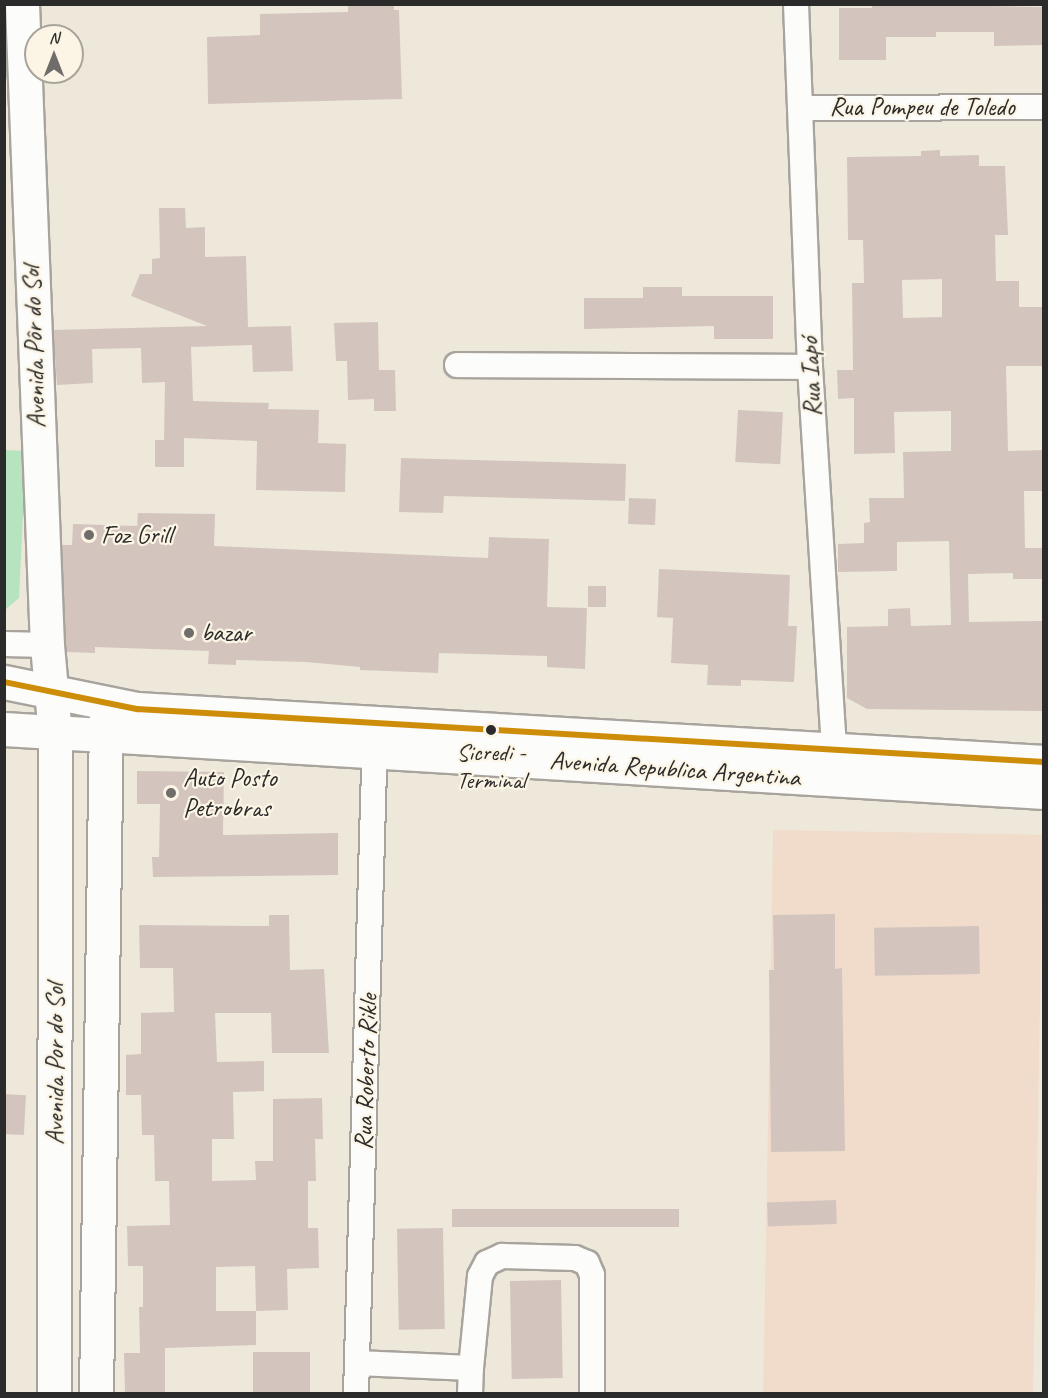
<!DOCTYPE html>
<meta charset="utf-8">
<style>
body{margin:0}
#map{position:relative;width:1048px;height:1398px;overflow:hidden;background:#eee8db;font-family:Caveat,sans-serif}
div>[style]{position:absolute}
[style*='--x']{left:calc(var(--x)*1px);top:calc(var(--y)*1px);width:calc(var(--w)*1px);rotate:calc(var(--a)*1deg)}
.built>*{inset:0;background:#f1dccc;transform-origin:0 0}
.green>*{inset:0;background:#b6e4be}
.building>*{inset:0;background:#d3c5be;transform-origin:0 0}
.roads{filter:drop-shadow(2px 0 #a8a49d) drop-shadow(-2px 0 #a8a49d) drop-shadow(0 2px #a8a49d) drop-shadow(0 -2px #a8a49d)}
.street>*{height:24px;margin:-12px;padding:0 12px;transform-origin:12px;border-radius:12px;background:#fcfcfa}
.secondary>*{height:33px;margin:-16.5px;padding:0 16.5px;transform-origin:16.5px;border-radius:16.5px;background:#fcfcfa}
.bus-1>*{height:6px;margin:-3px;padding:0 3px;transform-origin:3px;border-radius:3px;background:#ce8d09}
.dots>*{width:16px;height:16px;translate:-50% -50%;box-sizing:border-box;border:3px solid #fcf5e5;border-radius:50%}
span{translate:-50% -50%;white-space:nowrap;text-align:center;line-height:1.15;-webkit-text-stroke:4.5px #fcf5e5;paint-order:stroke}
.bus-label{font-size:24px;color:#2b2b2b}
.street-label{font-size:26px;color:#2b2b2b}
.poi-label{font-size:26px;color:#2b2b2b}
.left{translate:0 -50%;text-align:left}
.frame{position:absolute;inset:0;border:6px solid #2b2b2b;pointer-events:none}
.north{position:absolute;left:24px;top:24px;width:60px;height:60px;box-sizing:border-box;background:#fcf5e5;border:2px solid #a8a49b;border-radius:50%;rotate:0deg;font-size:16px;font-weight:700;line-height:24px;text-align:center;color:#2b2b2b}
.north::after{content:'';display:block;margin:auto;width:21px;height:27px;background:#6f6d69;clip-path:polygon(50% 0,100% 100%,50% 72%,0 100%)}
</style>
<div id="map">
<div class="built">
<div style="left:773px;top:830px;width:270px;height:564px;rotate:1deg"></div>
</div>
<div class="green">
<div style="clip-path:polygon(6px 4px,9px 79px,5px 79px)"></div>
<div style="clip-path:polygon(5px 450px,26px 451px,19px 598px,5px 610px)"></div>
</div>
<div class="building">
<div style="clip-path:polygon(348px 4px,394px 4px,394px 10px,399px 10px,402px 99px,208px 104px,207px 37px,260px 35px,260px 14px,348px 12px)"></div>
<div style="clip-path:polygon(872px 4px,1043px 7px,1043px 45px,994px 46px,994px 32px,936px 32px,936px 37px,886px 37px,886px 60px,839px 60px,839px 8px,872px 8px)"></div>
<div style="clip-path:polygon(evenodd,940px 150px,940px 156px,979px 155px,979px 166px,1005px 166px,1008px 235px,995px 235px,996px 281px,1019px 281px,1019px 307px,1044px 307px,1044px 366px,1006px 366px,1008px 451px,1044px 450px,1044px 491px,1024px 491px,1025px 548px,1043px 548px,1043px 579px,1013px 579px,1013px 573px,968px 574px,969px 622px,1044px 621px,1044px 711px,867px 709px,847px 698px,847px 627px,888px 626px,888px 609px,910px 608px,911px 626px,951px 625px,949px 541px,897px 542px,897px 571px,838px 572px,838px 544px,864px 543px,864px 523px,870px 522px,869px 498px,904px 498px,903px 452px,951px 451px,951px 411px,894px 412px,895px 453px,854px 454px,854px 398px,838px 399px,837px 370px,853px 370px,852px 283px,864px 283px,863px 240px,848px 240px,847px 157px,921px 156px,921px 151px,940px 150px,942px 279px,942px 317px,903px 318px,902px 280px,942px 279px)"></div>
<div style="clip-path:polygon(159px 208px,185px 208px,186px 228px,205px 227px,205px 257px,246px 256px,248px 327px,291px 326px,293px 371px,253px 372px,252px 345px,191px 347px,193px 401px,269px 403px,268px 409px,319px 410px,318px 443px,346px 444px,345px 492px,256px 490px,257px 441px,184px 438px,184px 467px,155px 467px,155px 440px,164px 440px,165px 382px,142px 383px,141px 348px,92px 349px,93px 383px,57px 385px,53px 330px,207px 326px,131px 296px,140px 274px,152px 274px,152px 259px,160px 258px)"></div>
<div style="clip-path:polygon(643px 287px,682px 287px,682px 296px,773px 296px,773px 339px,714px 339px,714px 326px,584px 329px,584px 298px,643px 298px)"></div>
<div style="clip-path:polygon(378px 322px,379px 370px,395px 370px,396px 411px,374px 411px,374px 399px,348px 400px,347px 361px,336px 361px,334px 323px)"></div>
<div style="left:738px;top:410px;width:45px;height:52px;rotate:3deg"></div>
<div style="clip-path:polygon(401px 458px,626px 464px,625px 501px,444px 496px,443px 513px,399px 512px)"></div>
<div style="left:629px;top:498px;width:27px;height:26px;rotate:2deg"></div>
<div style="clip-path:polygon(138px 513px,215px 514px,214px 546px,488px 558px,489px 537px,549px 539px,547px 607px,587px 608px,585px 669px,547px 667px,547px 656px,439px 653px,438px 673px,360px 670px,360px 667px,306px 662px,236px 660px,236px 665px,208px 664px,209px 651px,95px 647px,95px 653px,66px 652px,62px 545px,72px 545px,73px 524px,137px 526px)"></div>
<div style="clip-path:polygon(659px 569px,790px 575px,788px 626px,797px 626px,794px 682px,741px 680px,741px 686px,707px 685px,708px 665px,671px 663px,673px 618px,657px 617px)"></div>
<div style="left:588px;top:586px;width:18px;height:21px"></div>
<div style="clip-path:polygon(137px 771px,224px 772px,223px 835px,338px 833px,338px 875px,153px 877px,152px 857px,159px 857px,160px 804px,137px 804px)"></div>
<div style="clip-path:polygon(835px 914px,835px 969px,842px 968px,845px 1151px,771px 1152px,769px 970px,774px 970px,773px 915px)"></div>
<div style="clip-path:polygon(evenodd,269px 915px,289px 915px,290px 970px,324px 969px,329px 1053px,272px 1053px,271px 1013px,215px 1013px,217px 1062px,264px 1061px,264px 1091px,233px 1092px,234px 1139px,212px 1139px,212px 1181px,256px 1180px,255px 1161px,273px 1161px,273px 1099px,322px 1098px,323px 1139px,315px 1139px,316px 1181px,308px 1181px,308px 1228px,318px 1228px,319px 1268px,287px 1269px,288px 1310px,256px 1311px,256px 1345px,165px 1348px,165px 1393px,125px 1393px,124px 1353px,140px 1353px,139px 1307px,143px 1307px,143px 1266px,128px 1266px,127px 1226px,170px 1225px,169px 1181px,155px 1181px,154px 1135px,142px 1135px,141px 1095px,126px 1095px,126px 1055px,141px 1054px,141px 1013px,174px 1012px,173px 968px,140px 968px,139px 925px,269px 926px,269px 915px,255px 1266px,256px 1311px,216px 1311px,216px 1267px,255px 1266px)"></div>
<div style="left:979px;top:926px;width:48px;height:105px;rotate:89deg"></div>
<div style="left:4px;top:1094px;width:22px;height:40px;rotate:3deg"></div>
<div style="left:836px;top:1200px;width:24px;height:69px;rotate:88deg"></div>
<div style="left:679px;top:1209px;width:18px;height:227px;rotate:90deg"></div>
<div style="left:443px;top:1228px;width:101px;height:46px;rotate:89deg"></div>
<div style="left:561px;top:1280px;width:98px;height:51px;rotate:89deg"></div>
<div style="left:310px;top:1352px;width:42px;height:57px;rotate:90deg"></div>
</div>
<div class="roads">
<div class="street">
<div style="--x:796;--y:4;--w:363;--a:87.8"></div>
<div style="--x:810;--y:367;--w:399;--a:86.4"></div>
<div style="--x:800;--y:108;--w:244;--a:-0.2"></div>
<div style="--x:457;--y:365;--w:353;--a:0.3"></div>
<div style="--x:4;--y:644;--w:43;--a:1.3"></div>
<div style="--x:357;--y:1363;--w:114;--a:2.5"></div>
<div style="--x:471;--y:1368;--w:92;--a:-84.4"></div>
<div style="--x:480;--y:1276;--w:15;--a:-62"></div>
<div style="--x:487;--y:1263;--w:17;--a:-25"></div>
<div style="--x:502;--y:1256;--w:73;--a:1.6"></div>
<div style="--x:575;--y:1258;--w:13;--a:23"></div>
<div style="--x:587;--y:1263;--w:13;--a:67"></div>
<div style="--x:592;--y:1275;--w:119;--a:90"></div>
<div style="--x:356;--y:1394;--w:658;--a:-88.35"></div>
<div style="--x:470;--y:1394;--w:26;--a:-88"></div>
</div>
<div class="secondary">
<div style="--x:22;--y:4;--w:641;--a:87.77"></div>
<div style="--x:47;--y:645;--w:89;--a:84.9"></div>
<div style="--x:55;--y:734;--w:660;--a:90.09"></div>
<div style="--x:4;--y:682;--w:136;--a:11.5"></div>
<div style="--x:137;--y:709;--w:909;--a:3.34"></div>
<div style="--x:4;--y:729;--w:1042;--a:3.47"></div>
<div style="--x:96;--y:1394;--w:677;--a:-89.15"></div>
</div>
</div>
<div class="bus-1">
<div style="--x:4;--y:682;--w:136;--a:11.5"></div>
<div style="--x:137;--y:709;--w:909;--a:3.34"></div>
</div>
<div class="dots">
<div style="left:89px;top:535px;background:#6f6d69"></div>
<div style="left:189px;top:633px;background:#6f6d69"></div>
<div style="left:491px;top:730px;background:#2b2b2b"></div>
<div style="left:171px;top:793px;background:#6f6d69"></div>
</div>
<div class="bus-label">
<span style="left:491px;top:767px">Sicredi -<br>Terminal</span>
</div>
<div class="street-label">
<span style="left:922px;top:107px">Rua Pompeu de Toledo</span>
<span style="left:34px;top:347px;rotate:-92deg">Avenida Pôr do Sol</span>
<span style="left:811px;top:377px;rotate:-93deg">Rua Iapó</span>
<span style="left:675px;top:769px;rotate:4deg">Avenida Republica Argentina</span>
<span style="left:55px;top:1064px;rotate:-90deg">Avenida Por do Sol</span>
<span style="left:366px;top:1072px;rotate:-88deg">Rua Roberto Rikle</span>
</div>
<div class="poi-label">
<span class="left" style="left:101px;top:535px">Foz Grill</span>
<span class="left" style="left:201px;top:633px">bazar</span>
<span class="left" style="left:183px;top:793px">Auto Posto<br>Petrobras</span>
</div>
<div class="frame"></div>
<div class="north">N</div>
</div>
